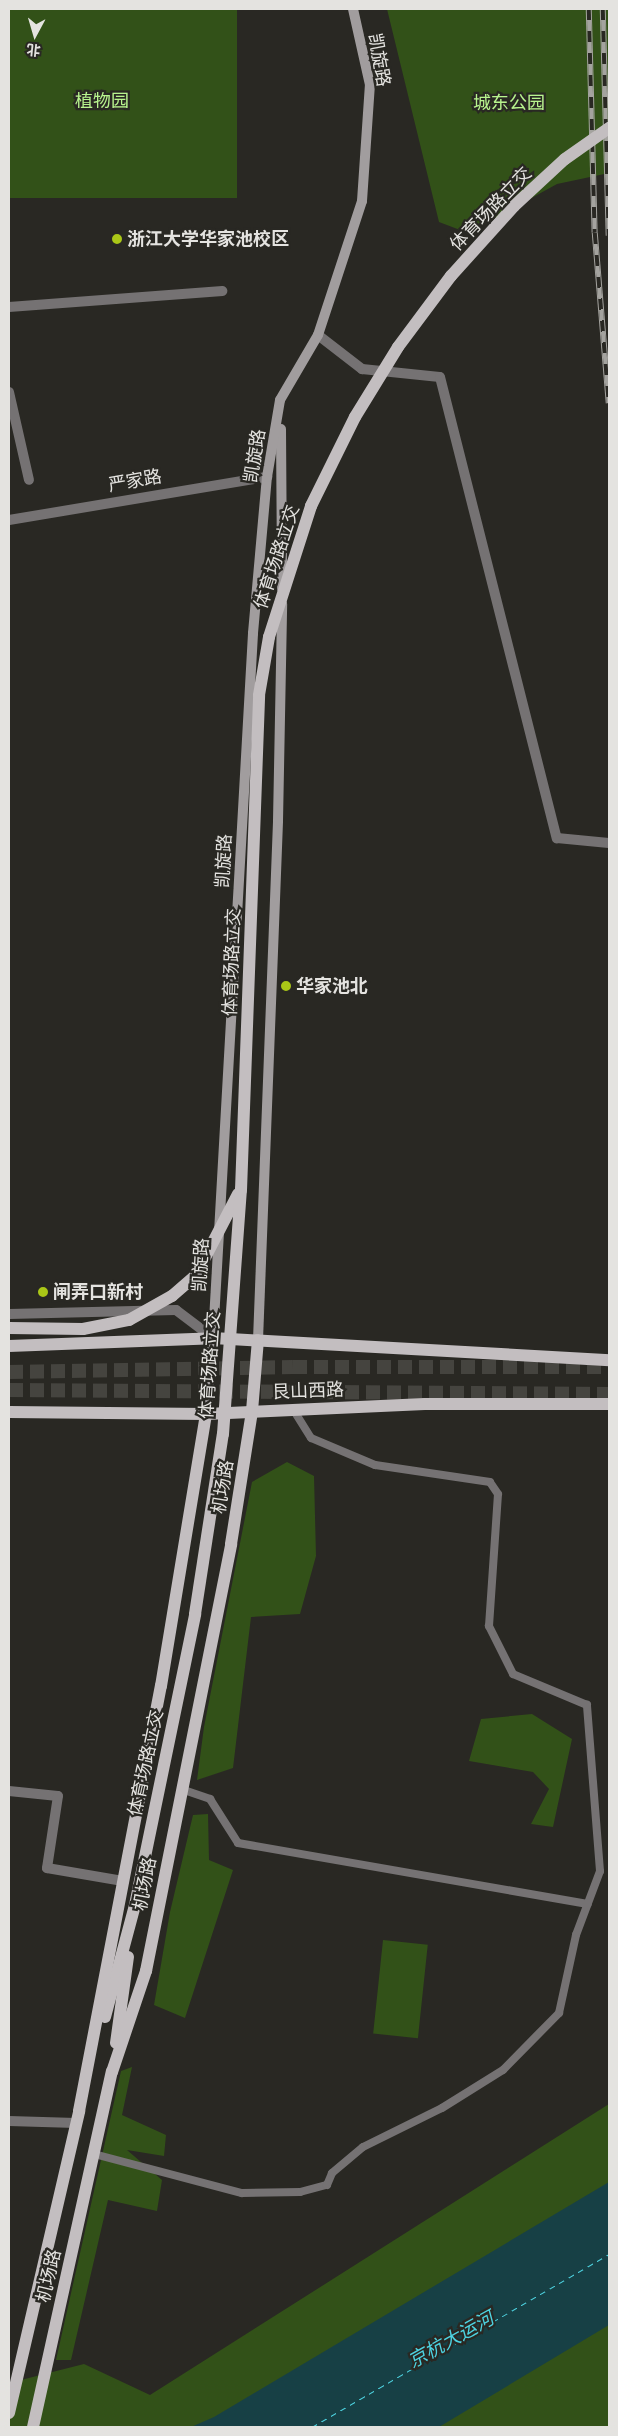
<!DOCTYPE html>
<meta charset="utf-8">
<style>
body{margin:0}
#map{position:relative;width:618px;height:2436px;overflow:hidden;background:#292823;font-family:Helvetica,"Noto Sans SC",sans-serif}
div>[style]{position:absolute}
[style*='--x']{left:calc(var(--x)*1px);top:calc(var(--y)*1px);width:calc(var(--w)*1px);rotate:calc(var(--a)*1deg)}
.green>*{inset:0;background:#325118;transform-origin:0 0}
.water>*{inset:0;background:#174045}
.ferry>*{height:1px;margin-top:-0.5px;transform-origin:0;background:repeating-linear-gradient(90deg,#4dd3e1 0 6px,transparent 0 11px)}
.trunk-tunnel>*{height:14px;margin-top:-7px;transform-origin:0;background:repeating-linear-gradient(90deg,#45443f 0 14px,transparent 0 21px)}
.service>*{height:8px;margin:-4px;padding:0 4px;transform-origin:4px;border-radius:4px;background:#757273}
.minor>*{height:10px;margin:-5px;padding:0 5px;transform-origin:5px;border-radius:5px;background:#757273}
.tertiary>*{height:10px;margin:-5px;padding:0 5px;transform-origin:5px;border-radius:5px;background:#757273}
.secondary>*{height:10px;margin:-5px;padding:0 5px;transform-origin:5px;border-radius:5px;background:#a19d9e}
.primary>*{height:12px;margin:-6px;padding:0 6px;transform-origin:6px;border-radius:6px;background:#c3bec0}
.rail>*{height:5.5px;margin-top:-2.75px;transform-origin:0;background:repeating-linear-gradient(90deg,#292823 0 11px,#a4a39f 0 22px);box-sizing:border-box;border-block:1px solid #a4a39f}
.primary-bridge>*{height:12px;margin:-6px;padding:0 6px;transform-origin:6px;border-radius:6px;background:#c3bec0}
.dots>*{width:14px;height:14px;translate:-50% -50%;box-sizing:border-box;border:2px solid #292823;border-radius:50%}
span{translate:-50% -50%;white-space:nowrap;text-align:center;line-height:1.15;-webkit-text-stroke:4.5px #292823;paint-order:stroke}
.street-label{font-size:18px;color:#e4e3e0}
.park-label{font-size:18px;color:#b8f48e}
.poi-label{font-size:18px;color:#e4e3e0;font-weight:700}
.left{translate:0 -50%;text-align:left}
.water-label{font-size:19px;color:#4dd3e1;font-style:italic}
.frame{position:absolute;inset:0;border:10px solid #e4e3e0;pointer-events:none}
.north{position:absolute;left:10px;top:10px;width:50px;height:50px;-webkit-text-stroke:4px #292823;paint-order:stroke;rotate:186deg;font-size:14px;font-weight:700;line-height:20px;text-align:center;color:#e4e3e0}
.north::after{content:'';display:block;margin:auto;width:18px;height:22px;background:#e4e3e0;clip-path:polygon(50% 0,100% 100%,50% 72%,0 100%)}
</style>
<div id="map">
<div class="green">
<div style="left:9px;top:9px;width:228px;height:189px"></div>
<div style="clip-path:polygon(387px 9px,609px 9px,609px 173px,557px 184px,468px 233px,439px 222px)"></div>
<div style="clip-path:polygon(287px 1462px,314px 1476px,316px 1556px,300px 1614px,251px 1617px,233px 1768px,197px 1780px,204px 1727px,252px 1482px)"></div>
<div style="clip-path:polygon(532px 1714px,572px 1739px,553px 1827px,531px 1824px,549px 1789px,533px 1772px,469px 1761px,481px 1719px)"></div>
<div style="clip-path:polygon(208px 1814px,209px 1860px,233px 1870px,185px 2018px,154px 2005px,170px 1912px,193px 1815px)"></div>
<div style="left:383px;top:1940px;width:45px;height:94px;rotate:6deg"></div>
<div style="clip-path:polygon(132px 2067px,122px 2115px,166px 2135px,164px 2156px,127px 2150px,162px 2180px,157px 2211px,108px 2200px,71px 2360px,56px 2360px,121px 2071px)"></div>
<div style="clip-path:polygon(609px 2104px,609px 2427px,9px 2427px,9px 2383px,84px 2364px,150px 2395px)"></div>
</div>
<div class="water">
<div style="clip-path:polygon(609px 2182px,609px 2325px,439px 2427px,191px 2427px,214px 2417px)"></div>
</div>
<div class="ferry">
<div style="--x:312;--y:2427;--w:344;--a:-30.2"></div>
</div>
<div class="trunk-tunnel">
<div style="--x:9;--y:1372;--w:284;--a:-1"></div>
<div style="--x:293;--y:1367;--w:316;--a:0"></div>
<div style="--x:9;--y:1390;--w:600;--a:0.38"></div>
</div>
<div class="service">
<div style="--x:181;--y:1789;--w:31;--a:19"></div>
<div style="--x:210;--y:1799;--w:52;--a:57.5"></div>
<div style="--x:238;--y:1843;--w:355;--a:9.9"></div>
<div style="--x:94;--y:2154;--w:153;--a:14.8"></div>
<div style="--x:242;--y:2193;--w:58;--a:-1"></div>
<div style="--x:300;--y:2192;--w:28;--a:-15"></div>
<div style="--x:327;--y:2185;--w:13;--a:-67"></div>
<div style="--x:332;--y:2173;--w:40;--a:-40"></div>
<div style="--x:363;--y:2147;--w:88;--a:-26.3"></div>
<div style="--x:442;--y:2108;--w:72;--a:-31.9"></div>
<div style="--x:503;--y:2070;--w:80;--a:-45.5"></div>
<div style="--x:559;--y:2013;--w:80;--a:-77.7"></div>
<div style="--x:576;--y:1935;--w:68;--a:-69.4"></div>
<div style="--x:600;--y:1871;--w:167;--a:-94.5"></div>
<div style="--x:587;--y:1705;--w:80;--a:-157.3"></div>
<div style="--x:513;--y:1674;--w:54;--a:-116.6"></div>
<div style="--x:489;--y:1626;--w:132;--a:-86.1"></div>
<div style="--x:498;--y:1494;--w:14;--a:-124"></div>
<div style="--x:490;--y:1482;--w:116;--a:-171.6"></div>
<div style="--x:375;--y:1465;--w:69;--a:-157.1"></div>
<div style="--x:311;--y:1438;--w:34;--a:-122"></div>
</div>
<div class="minor">
<div style="--x:9;--y:307;--w:214;--a:-4.3"></div>
<div style="--x:318;--y:335;--w:56;--a:37.7"></div>
<div style="--x:362;--y:369;--w:78;--a:5.9"></div>
<div style="--x:440;--y:377;--w:476;--a:75.8"></div>
<div style="--x:557;--y:838;--w:52;--a:5.5"></div>
<div style="--x:9;--y:392;--w:90;--a:77.2"></div>
<div style="--x:9;--y:1314;--w:167;--a:-1.4"></div>
<div style="--x:176;--y:1310;--w:46;--a:37.1"></div>
<div style="--x:9;--y:1791;--w:49;--a:5.8"></div>
<div style="--x:58;--y:1796;--w:73;--a:98.7"></div>
<div style="--x:47;--y:1868;--w:77;--a:9.7"></div>
<div style="--x:9;--y:2121;--w:67;--a:1.7"></div>
</div>
<div class="tertiary">
<div style="--x:9;--y:520;--w:262;--a:-9.5"></div>
</div>
<div class="secondary">
<div style="--x:281;--y:429;--w:160;--a:89.6"></div>
<div style="--x:258;--y:1340;--w:519;--a:-87.79"></div>
<div style="--x:278;--y:821;--w:217;--a:-88.9"></div>
<div style="--x:206;--y:1414;--w:76;--a:-84.7"></div>
<div style="--x:213;--y:1338;--w:706;--a:-86.75"></div>
<div style="--x:253;--y:633;--w:157;--a:-84.9"></div>
<div style="--x:267;--y:477;--w:78;--a:-80.4"></div>
<div style="--x:280;--y:400;--w:75;--a:-59.7"></div>
<div style="--x:318;--y:335;--w:141;--a:-71.8"></div>
<div style="--x:362;--y:201;--w:116;--a:-86.1"></div>
<div style="--x:370;--y:85;--w:78;--a:-102.6"></div>
</div>
<div class="primary">
<div style="--x:9;--y:1346;--w:204;--a:-2.2"></div>
<div style="--x:213;--y:1338;--w:397;--a:3.2"></div>
<div style="--x:9;--y:1412;--w:197;--a:0.6"></div>
<div style="--x:206;--y:1414;--w:219;--a:-2.6"></div>
<div style="--x:425;--y:1404;--w:184;--a:0"></div>
<div style="--x:105;--y:2017;--w:116;--a:-75"></div>
<div style="--x:116;--y:2043;--w:87;--a:-82.1"></div>
<div style="--x:9;--y:2413;--w:310;--a:-76.9"></div>
<div style="--x:79;--y:2111;--w:433;--a:-79.1"></div>
<div style="--x:161;--y:1686;--w:276;--a:-80.6"></div>
<div style="--x:33;--y:2427;--w:364;--a:-77.5"></div>
<div style="--x:112;--y:2072;--w:107;--a:-71.4"></div>
<div style="--x:146;--y:1971;--w:435;--a:-78.7"></div>
<div style="--x:231;--y:1544;--w:135;--a:-81"></div>
<div style="--x:252;--y:1411;--w:71;--a:-85.2"></div>
</div>
<div class="rail">
<div style="--x:589;--y:9;--w:224;--a:88.5"></div>
<div style="--x:595;--y:233;--w:171;--a:85.3"></div>
<div style="--x:603;--y:9;--w:227;--a:88.5"></div>
</div>
<div class="primary-bridge">
<div style="--x:9;--y:1328;--w:74;--a:0.8"></div>
<div style="--x:83;--y:1329;--w:47;--a:-11.1"></div>
<div style="--x:129;--y:1320;--w:49;--a:-29.2"></div>
<div style="--x:172;--y:1296;--w:32;--a:-41"></div>
<div style="--x:196;--y:1275;--w:91;--a:-62.6"></div>
<div style="--x:135;--y:1905;--w:297;--a:-78.3"></div>
<div style="--x:195;--y:1614;--w:182;--a:-81.2"></div>
<div style="--x:223;--y:1434;--w:245;--a:-85.8"></div>
<div style="--x:241;--y:1190;--w:495;--a:-87.9"></div>
<div style="--x:259;--y:695;--w:59;--a:-80.2"></div>
<div style="--x:269;--y:637;--w:138;--a:-72.2"></div>
<div style="--x:311;--y:506;--w:99;--a:-63.7"></div>
<div style="--x:355;--y:417;--w:82;--a:-58.4"></div>
<div style="--x:398;--y:347;--w:89;--a:-53.3"></div>
<div style="--x:451;--y:276;--w:94;--a:-48"></div>
<div style="--x:514;--y:206;--w:69;--a:-42.7"></div>
<div style="--x:565;--y:159;--w:54;--a:-35.2"></div>
</div>
<div class="dots">
<div style="left:117px;top:239px;background:#aac717"></div>
<div style="left:286px;top:986px;background:#aac717"></div>
<div style="left:43px;top:1292px;background:#aac717"></div>
</div>
<div class="street-label">
<span style="left:379px;top:60px;rotate:80deg">凯旋路</span>
<span style="left:491px;top:209px;rotate:-46deg">体育场路立交</span>
<span style="left:255px;top:456px;rotate:-81deg">凯旋路</span>
<span style="left:135px;top:481px;rotate:-10deg">严家路</span>
<span style="left:277px;top:557px;rotate:-72deg">体育场路立交</span>
<span style="left:224px;top:861px;rotate:-87deg">凯旋路</span>
<span style="left:232px;top:962px;rotate:-88deg">体育场路立交</span>
<span style="left:201px;top:1265px;rotate:-87deg">凯旋路</span>
<span style="left:210px;top:1365px;rotate:-86deg">体育场路立交</span>
<span style="left:308px;top:1391px;rotate:-2deg">艮山西路</span>
<span style="left:223px;top:1487px;rotate:-81deg">机场路</span>
<span style="left:146px;top:1763px;rotate:-78deg">体育场路立交</span>
<span style="left:145px;top:1884px;rotate:-79deg">机场路</span>
<span style="left:49px;top:2276px;rotate:-77deg">机场路</span>
</div>
<div class="park-label">
<span style="left:102px;top:101px">植物园</span>
<span style="left:509px;top:103px">城东公园</span>
</div>
<div class="poi-label">
<span class="left" style="left:127px;top:239px">浙江大学华家池校区</span>
<span class="left" style="left:296px;top:986px">华家池北</span>
<span class="left" style="left:53px;top:1292px">闸弄口新村</span>
</div>
<div class="water-label">
<span style="left:451px;top:2340px;rotate:-29deg">京杭大运河</span>
</div>
<div class="frame"></div>
<div class="north">北</div>
</div>
